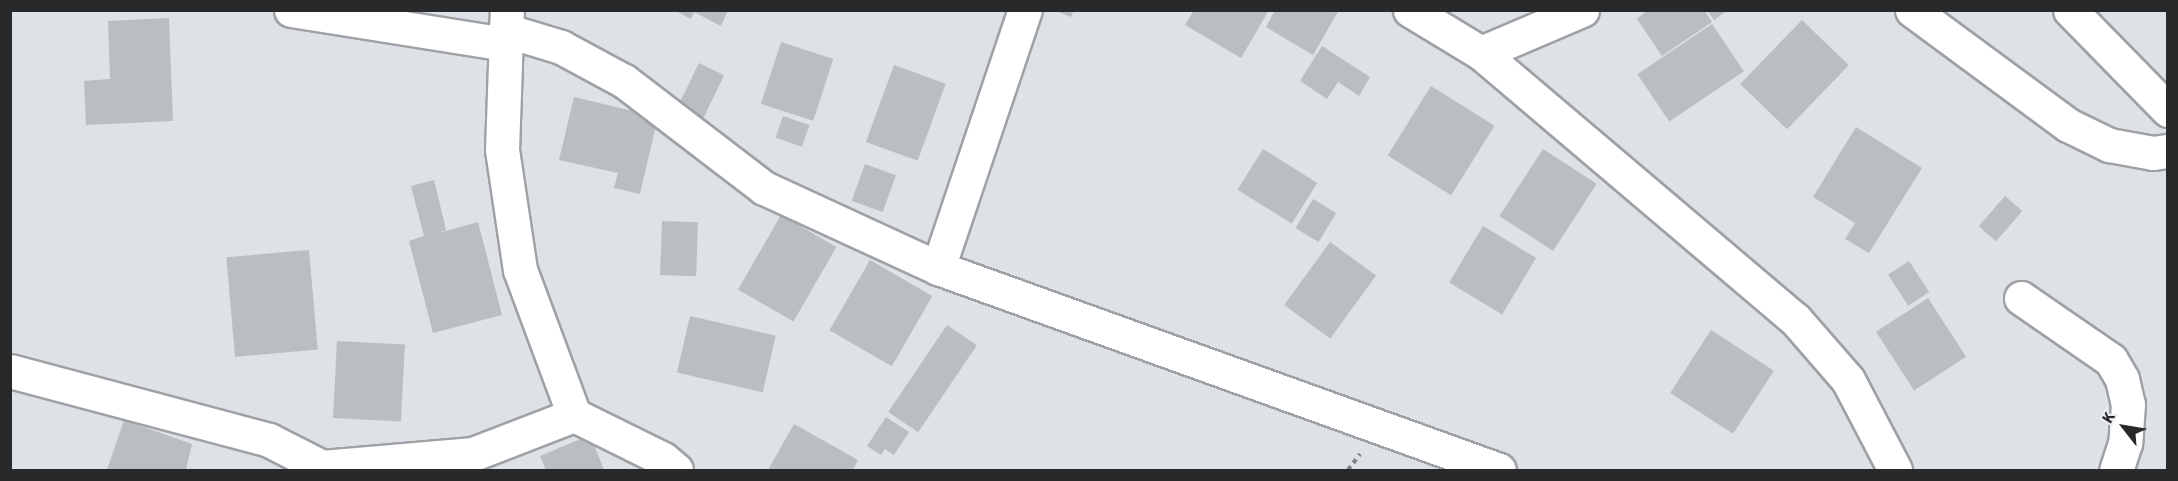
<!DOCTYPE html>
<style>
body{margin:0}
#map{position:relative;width:2178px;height:481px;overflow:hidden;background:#dee1e6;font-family:"Source Sans 3",sans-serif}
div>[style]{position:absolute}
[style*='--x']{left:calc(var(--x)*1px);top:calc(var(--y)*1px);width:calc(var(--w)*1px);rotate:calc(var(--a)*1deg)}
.building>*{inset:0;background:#babdc1;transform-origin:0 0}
.path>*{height:4px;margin-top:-2px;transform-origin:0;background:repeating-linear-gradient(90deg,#7f8184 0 4.5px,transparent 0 9px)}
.roads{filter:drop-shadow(2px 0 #9ea1a5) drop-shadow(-2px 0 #9ea1a5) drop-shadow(0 2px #9ea1a5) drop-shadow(0 -2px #9ea1a5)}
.minor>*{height:33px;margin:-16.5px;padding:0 16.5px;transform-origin:16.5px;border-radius:16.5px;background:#fff}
span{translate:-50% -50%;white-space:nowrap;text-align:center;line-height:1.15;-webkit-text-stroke:4.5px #eceef3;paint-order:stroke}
.frame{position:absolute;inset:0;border:12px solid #28292b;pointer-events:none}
.north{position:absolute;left:2094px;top:397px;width:60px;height:60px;-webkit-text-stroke:4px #eceef3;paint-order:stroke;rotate:301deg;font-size:16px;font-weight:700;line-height:24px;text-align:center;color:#28292b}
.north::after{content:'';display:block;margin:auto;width:21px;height:27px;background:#28292b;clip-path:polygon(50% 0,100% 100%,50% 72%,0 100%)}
</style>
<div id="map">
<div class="building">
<div style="clip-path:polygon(674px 10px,728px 10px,721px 26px,694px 12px,691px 19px)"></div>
<div style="clip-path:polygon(1054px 10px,1074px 10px,1071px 17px)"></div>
<div style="clip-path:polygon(1194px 10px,1269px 10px,1241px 58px,1185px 25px)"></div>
<div style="clip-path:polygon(1275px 10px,1339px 10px,1313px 55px,1266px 27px)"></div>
<div style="clip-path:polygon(1648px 10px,1704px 10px,1712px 22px,1662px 56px,1637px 19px)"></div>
<div style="clip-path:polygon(1707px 10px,1728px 10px,1714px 20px)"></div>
<div style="clip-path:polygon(169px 18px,173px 121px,86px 125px,84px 81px,110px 79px,108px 21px)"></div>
<div style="left:1802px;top:20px;width:65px;height:89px;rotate:44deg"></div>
<div style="left:1712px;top:24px;width:57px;height:90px;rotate:56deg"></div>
<div style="left:781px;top:42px;width:55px;height:65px;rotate:18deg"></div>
<div style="clip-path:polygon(1322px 46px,1370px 77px,1359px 96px,1338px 82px,1327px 99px,1300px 81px)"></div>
<div style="left:699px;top:63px;width:28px;height:48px;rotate:26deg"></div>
<div style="left:894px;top:65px;width:55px;height:82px;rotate:20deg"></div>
<div style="left:1431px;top:86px;width:75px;height:82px;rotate:32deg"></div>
<div style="clip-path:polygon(574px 97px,658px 117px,640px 194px,614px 188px,618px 173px,559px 160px)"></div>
<div style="left:783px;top:116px;width:28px;height:23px;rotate:19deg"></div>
<div style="clip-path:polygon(1856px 127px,1922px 168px,1869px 253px,1845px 239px,1855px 223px,1813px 197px)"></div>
<div style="left:1263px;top:149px;width:64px;height:48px;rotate:32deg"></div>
<div style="left:1543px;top:149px;width:64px;height:80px;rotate:33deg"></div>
<div style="left:865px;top:164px;width:33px;height:39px;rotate:20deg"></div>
<div style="clip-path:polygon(434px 180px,446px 230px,435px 234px,478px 222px,502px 315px,433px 333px,409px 241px,424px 236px,411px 186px)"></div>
<div style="left:2005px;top:196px;width:23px;height:40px;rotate:41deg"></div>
<div style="left:1313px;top:199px;width:27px;height:34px;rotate:31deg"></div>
<div style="left:781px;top:215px;width:64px;height:86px;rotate:30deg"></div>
<div style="left:662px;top:221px;width:36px;height:54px;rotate:2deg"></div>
<div style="left:1483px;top:226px;width:62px;height:66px;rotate:31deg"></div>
<div style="left:1330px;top:242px;width:57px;height:78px;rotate:36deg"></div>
<div style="left:309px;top:250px;width:100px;height:83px;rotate:85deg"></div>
<div style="left:870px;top:260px;width:72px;height:81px;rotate:30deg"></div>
<div style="left:1909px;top:261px;width:37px;height:25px;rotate:57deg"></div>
<div style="left:1928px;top:298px;width:70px;height:62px;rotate:57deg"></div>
<div style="left:690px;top:316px;width:88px;height:58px;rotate:13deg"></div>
<div style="left:947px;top:325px;width:36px;height:105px;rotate:34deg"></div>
<div style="left:1711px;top:330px;width:75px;height:75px;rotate:33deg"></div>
<div style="left:337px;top:341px;width:68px;height:77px;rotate:3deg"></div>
<div style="clip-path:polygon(886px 417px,909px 432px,894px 455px,885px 449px,881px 455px,867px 446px)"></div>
<div style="clip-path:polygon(124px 420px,192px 444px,186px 470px,107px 470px)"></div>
<div style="clip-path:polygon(794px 424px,858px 460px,853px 470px,768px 470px)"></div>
<div style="clip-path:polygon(590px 435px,604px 470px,546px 470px,540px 456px)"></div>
</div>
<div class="path">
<div style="--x:1348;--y:470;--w:20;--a:-53"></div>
</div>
<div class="roads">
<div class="minor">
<div style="--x:291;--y:10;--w:217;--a:9"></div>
<div style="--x:1410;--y:10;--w:83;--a:31.2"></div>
<div style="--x:1481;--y:53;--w:412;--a:40.3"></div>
<div style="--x:1795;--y:319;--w:81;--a:49"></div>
<div style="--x:1848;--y:380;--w:102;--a:62.4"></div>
<div style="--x:1912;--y:10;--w:194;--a:36.4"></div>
<div style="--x:2068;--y:125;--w:46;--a:26"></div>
<div style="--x:2109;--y:145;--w:45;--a:10.3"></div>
<div style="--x:2153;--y:153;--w:15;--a:-8"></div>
<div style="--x:2070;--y:10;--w:140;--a:45.6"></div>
<div style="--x:505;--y:30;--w:59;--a:16.9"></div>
<div style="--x:561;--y:47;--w:72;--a:28.4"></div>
<div style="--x:624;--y:81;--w:176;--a:37.4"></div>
<div style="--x:764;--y:188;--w:192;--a:24.7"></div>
<div style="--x:938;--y:268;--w:596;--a:19.8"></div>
<div style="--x:1481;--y:53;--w:110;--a:-23.1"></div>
<div style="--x:938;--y:268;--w:272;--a:-71.4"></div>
<div style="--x:2021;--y:298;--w:109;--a:34.6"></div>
<div style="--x:2111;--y:360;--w:22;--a:60"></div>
<div style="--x:2122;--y:379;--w:26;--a:77"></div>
<div style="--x:2128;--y:404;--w:39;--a:94"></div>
<div style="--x:2125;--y:443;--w:28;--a:108"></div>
<div style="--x:10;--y:371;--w:268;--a:14.9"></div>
<div style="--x:269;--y:440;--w:59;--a:27"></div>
<div style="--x:574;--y:415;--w:99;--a:26.3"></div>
<div style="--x:663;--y:459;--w:17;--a:40"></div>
<div style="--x:315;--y:470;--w:8;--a:-23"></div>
<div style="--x:322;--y:467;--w:152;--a:-4.9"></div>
<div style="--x:473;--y:454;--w:108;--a:-21.1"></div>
<div style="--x:574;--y:415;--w:155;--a:-110.4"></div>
<div style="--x:520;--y:270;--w:121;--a:-98.5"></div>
<div style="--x:502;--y:150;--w:140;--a:-88"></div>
</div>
</div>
<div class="frame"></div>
<div class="north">K</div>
</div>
